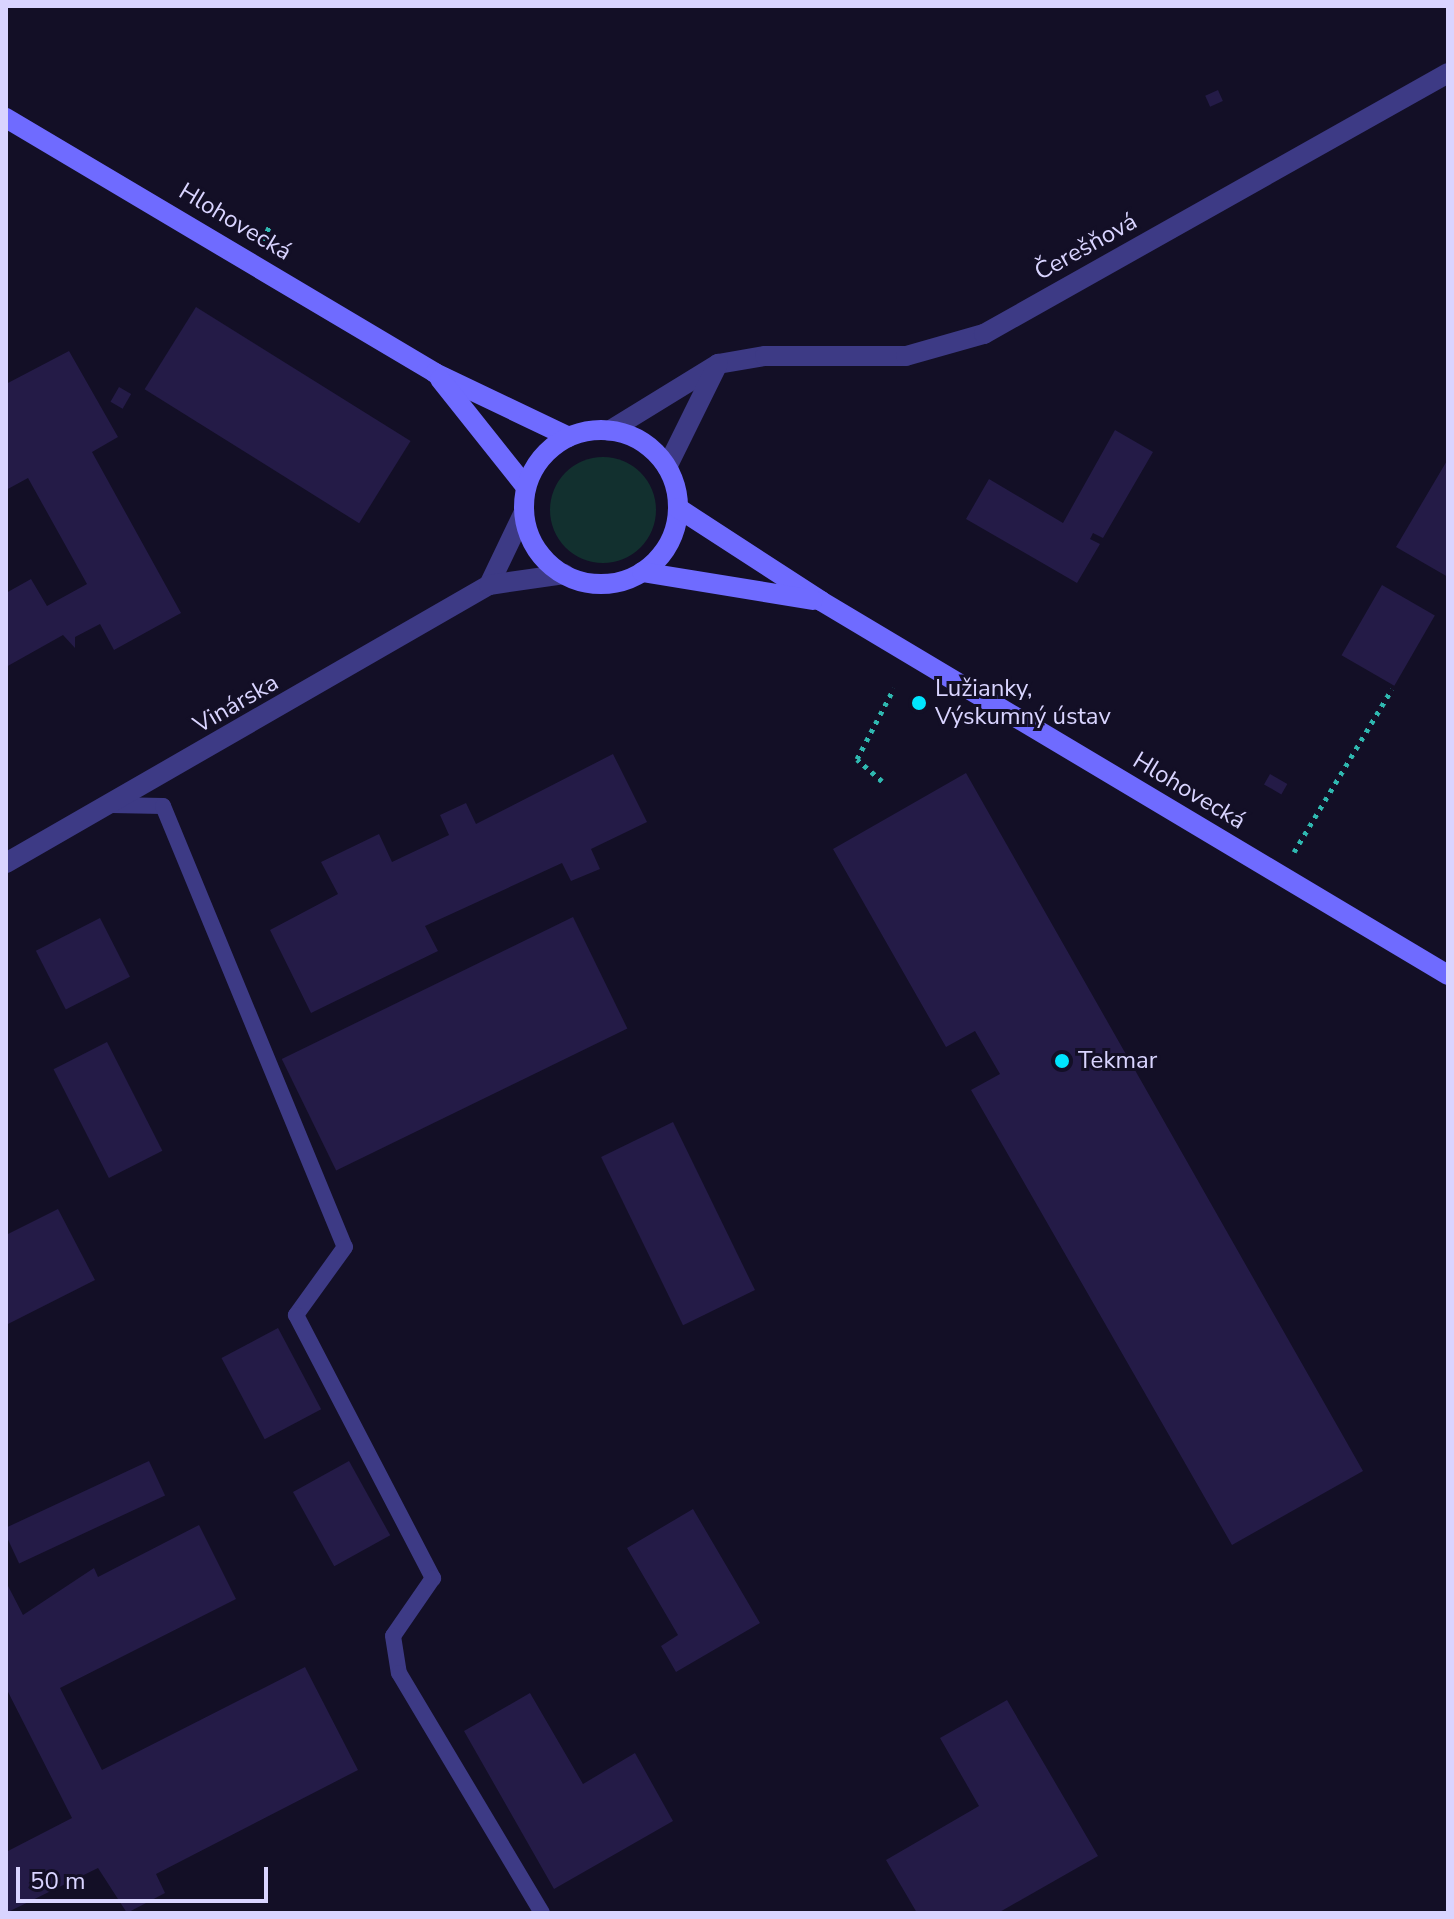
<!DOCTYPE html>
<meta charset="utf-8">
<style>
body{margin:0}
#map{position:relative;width:1454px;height:1919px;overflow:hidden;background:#130f26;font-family:"Nunito Sans",sans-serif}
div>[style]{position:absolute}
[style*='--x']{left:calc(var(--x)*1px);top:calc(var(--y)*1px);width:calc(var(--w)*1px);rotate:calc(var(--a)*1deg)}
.green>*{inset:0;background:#12302f}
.round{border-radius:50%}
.building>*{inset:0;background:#241b47;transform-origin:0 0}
.path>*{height:5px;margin-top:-2.5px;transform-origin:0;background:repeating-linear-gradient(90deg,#2fb8b0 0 4px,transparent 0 10px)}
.service>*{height:16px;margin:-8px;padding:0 8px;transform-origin:8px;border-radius:8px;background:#3d3a85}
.minor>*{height:20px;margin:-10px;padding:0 10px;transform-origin:10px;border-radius:10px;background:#3d3a85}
.secondary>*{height:20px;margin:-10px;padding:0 10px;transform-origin:10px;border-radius:10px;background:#6f6bff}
.secondary>.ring{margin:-10px;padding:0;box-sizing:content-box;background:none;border:20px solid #6f6bff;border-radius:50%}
.dots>*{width:22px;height:22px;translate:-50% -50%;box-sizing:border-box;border:4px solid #130f26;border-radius:50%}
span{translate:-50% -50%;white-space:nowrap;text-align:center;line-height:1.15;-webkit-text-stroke:6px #130f26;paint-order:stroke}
.street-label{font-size:24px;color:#d9d4ff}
.poi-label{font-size:24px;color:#d9d4ff}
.left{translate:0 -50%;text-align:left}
.frame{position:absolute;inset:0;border:8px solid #d9d4ff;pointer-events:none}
.scale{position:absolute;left:16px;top:1867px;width:252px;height:36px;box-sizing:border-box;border:4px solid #d9d4ff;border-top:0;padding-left:10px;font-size:24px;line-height:28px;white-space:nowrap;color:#d9d4ff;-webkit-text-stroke:6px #130f26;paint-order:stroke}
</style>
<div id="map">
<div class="green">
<div class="round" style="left:550px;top:457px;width:106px;height:106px"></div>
</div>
<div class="building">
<div style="left:1218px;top:90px;width:12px;height:14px;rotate:66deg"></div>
<div style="left:196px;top:307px;width:253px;height:97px;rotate:32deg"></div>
<div style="clip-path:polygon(69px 351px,118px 437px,92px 452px,181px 613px,114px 650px,100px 624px,75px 637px,75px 648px,63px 635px,6px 667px,6px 593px,31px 579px,47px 606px,87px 584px,28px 478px,6px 490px,6px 384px)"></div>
<div style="left:119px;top:387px;width:14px;height:17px;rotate:30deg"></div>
<div style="clip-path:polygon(1115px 430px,1153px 452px,1103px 538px,1093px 533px,1090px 539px,1100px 544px,1077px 583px,966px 519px,989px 479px,1063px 523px)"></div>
<div style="clip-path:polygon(1448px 459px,1448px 577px,1396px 547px)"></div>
<div style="left:1382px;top:585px;width:61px;height:81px;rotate:30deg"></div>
<div style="clip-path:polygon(613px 754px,647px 822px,591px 849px,600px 869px,571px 881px,562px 863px,425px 926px,438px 951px,311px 1013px,270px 930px,338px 894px,321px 862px,379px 834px,392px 862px,449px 835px,440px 815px,466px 803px,476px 824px)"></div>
<div style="clip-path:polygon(966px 773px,1363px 1471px,1232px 1545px,971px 1090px,1000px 1074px,975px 1031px,946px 1047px,833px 849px)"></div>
<div style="left:1270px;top:774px;width:20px;height:12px;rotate:30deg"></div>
<div style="left:573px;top:917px;width:124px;height:324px;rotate:64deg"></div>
<div style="left:100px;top:918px;width:66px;height:72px;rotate:63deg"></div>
<div style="left:107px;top:1042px;width:122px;height:60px;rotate:63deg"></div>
<div style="left:673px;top:1122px;width:187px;height:80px;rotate:64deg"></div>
<div style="clip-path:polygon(58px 1209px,95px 1280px,6px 1325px,6px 1235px)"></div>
<div style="left:278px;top:1328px;width:92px;height:64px;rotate:62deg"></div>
<div style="left:149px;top:1461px;width:38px;height:161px;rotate:65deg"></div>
<div style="left:349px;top:1461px;width:85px;height:64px;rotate:61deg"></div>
<div style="clip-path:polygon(693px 1509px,760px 1623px,676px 1672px,661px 1646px,678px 1635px,627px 1548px)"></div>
<div style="clip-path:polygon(199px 1525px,236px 1599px,60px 1688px,102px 1770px,305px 1667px,358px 1770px,156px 1874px,165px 1893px,127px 1913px,98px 1868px,6px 1913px,6px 1852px,72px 1818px,6px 1688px,6px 1582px,23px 1615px,94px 1568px,98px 1577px)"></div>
<div style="clip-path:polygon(530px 1693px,583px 1784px,635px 1753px,673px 1821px,554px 1889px,464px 1731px)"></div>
<div style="clip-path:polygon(1007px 1700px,1098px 1856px,998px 1913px,917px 1913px,886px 1860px,979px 1806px,940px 1738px)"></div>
</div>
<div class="path">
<div style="--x:263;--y:240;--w:17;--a:-65"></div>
<div style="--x:882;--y:781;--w:33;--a:-139"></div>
<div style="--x:857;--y:759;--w:80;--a:-62.5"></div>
<div style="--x:1294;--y:852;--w:190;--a:-59"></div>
</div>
<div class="service">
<div style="--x:112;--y:805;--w:51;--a:1.1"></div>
<div style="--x:163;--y:806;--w:477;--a:67.6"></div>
<div style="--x:345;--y:1247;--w:84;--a:125.8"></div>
<div style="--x:296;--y:1315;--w:297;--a:62.5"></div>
<div style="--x:433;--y:1578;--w:70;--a:124.6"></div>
<div style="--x:393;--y:1636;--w:37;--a:81"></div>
<div style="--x:399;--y:1673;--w:279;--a:59.2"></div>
</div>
<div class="minor">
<div style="--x:609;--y:431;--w:128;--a:-31.6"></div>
<div style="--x:718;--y:364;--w:48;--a:-9.7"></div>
<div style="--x:765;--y:356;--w:141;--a:0"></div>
<div style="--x:906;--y:356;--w:81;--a:-15.8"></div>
<div style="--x:984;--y:334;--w:532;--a:-29.36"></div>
<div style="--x:667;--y:467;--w:115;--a:-63.7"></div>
<div style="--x:489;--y:585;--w:81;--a:-64.4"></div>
<div style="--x:6;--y:863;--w:557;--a:-29.92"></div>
<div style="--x:489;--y:585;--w:76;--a:-8.3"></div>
</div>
<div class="secondary">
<div style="--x:6;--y:118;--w:499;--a:30.7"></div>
<div style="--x:435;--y:373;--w:148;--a:25.5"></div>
<div style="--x:440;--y:379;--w:138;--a:51.5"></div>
<div class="ring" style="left:524px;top:430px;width:134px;height:134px"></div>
<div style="--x:678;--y:508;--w:171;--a:33"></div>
<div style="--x:821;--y:601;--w:730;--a:30.82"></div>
<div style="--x:642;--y:572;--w:173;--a:9.3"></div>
</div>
<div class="dots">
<div style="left:919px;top:703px;background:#00e5ff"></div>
<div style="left:1062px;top:1061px;background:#00e5ff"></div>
</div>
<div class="street-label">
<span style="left:235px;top:222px;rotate:31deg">Hlohovecká</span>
<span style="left:1086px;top:247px;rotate:-29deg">Čerešňová</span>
<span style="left:236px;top:704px;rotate:-30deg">Vinárska</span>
<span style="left:1189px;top:791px;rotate:31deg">Hlohovecká</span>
</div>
<div class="poi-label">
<span class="left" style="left:935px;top:703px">Lužianky,<br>Výskumný ústav</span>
<span class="left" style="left:1078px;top:1061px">Tekmar</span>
</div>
<div class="frame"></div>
<div class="scale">50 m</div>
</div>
